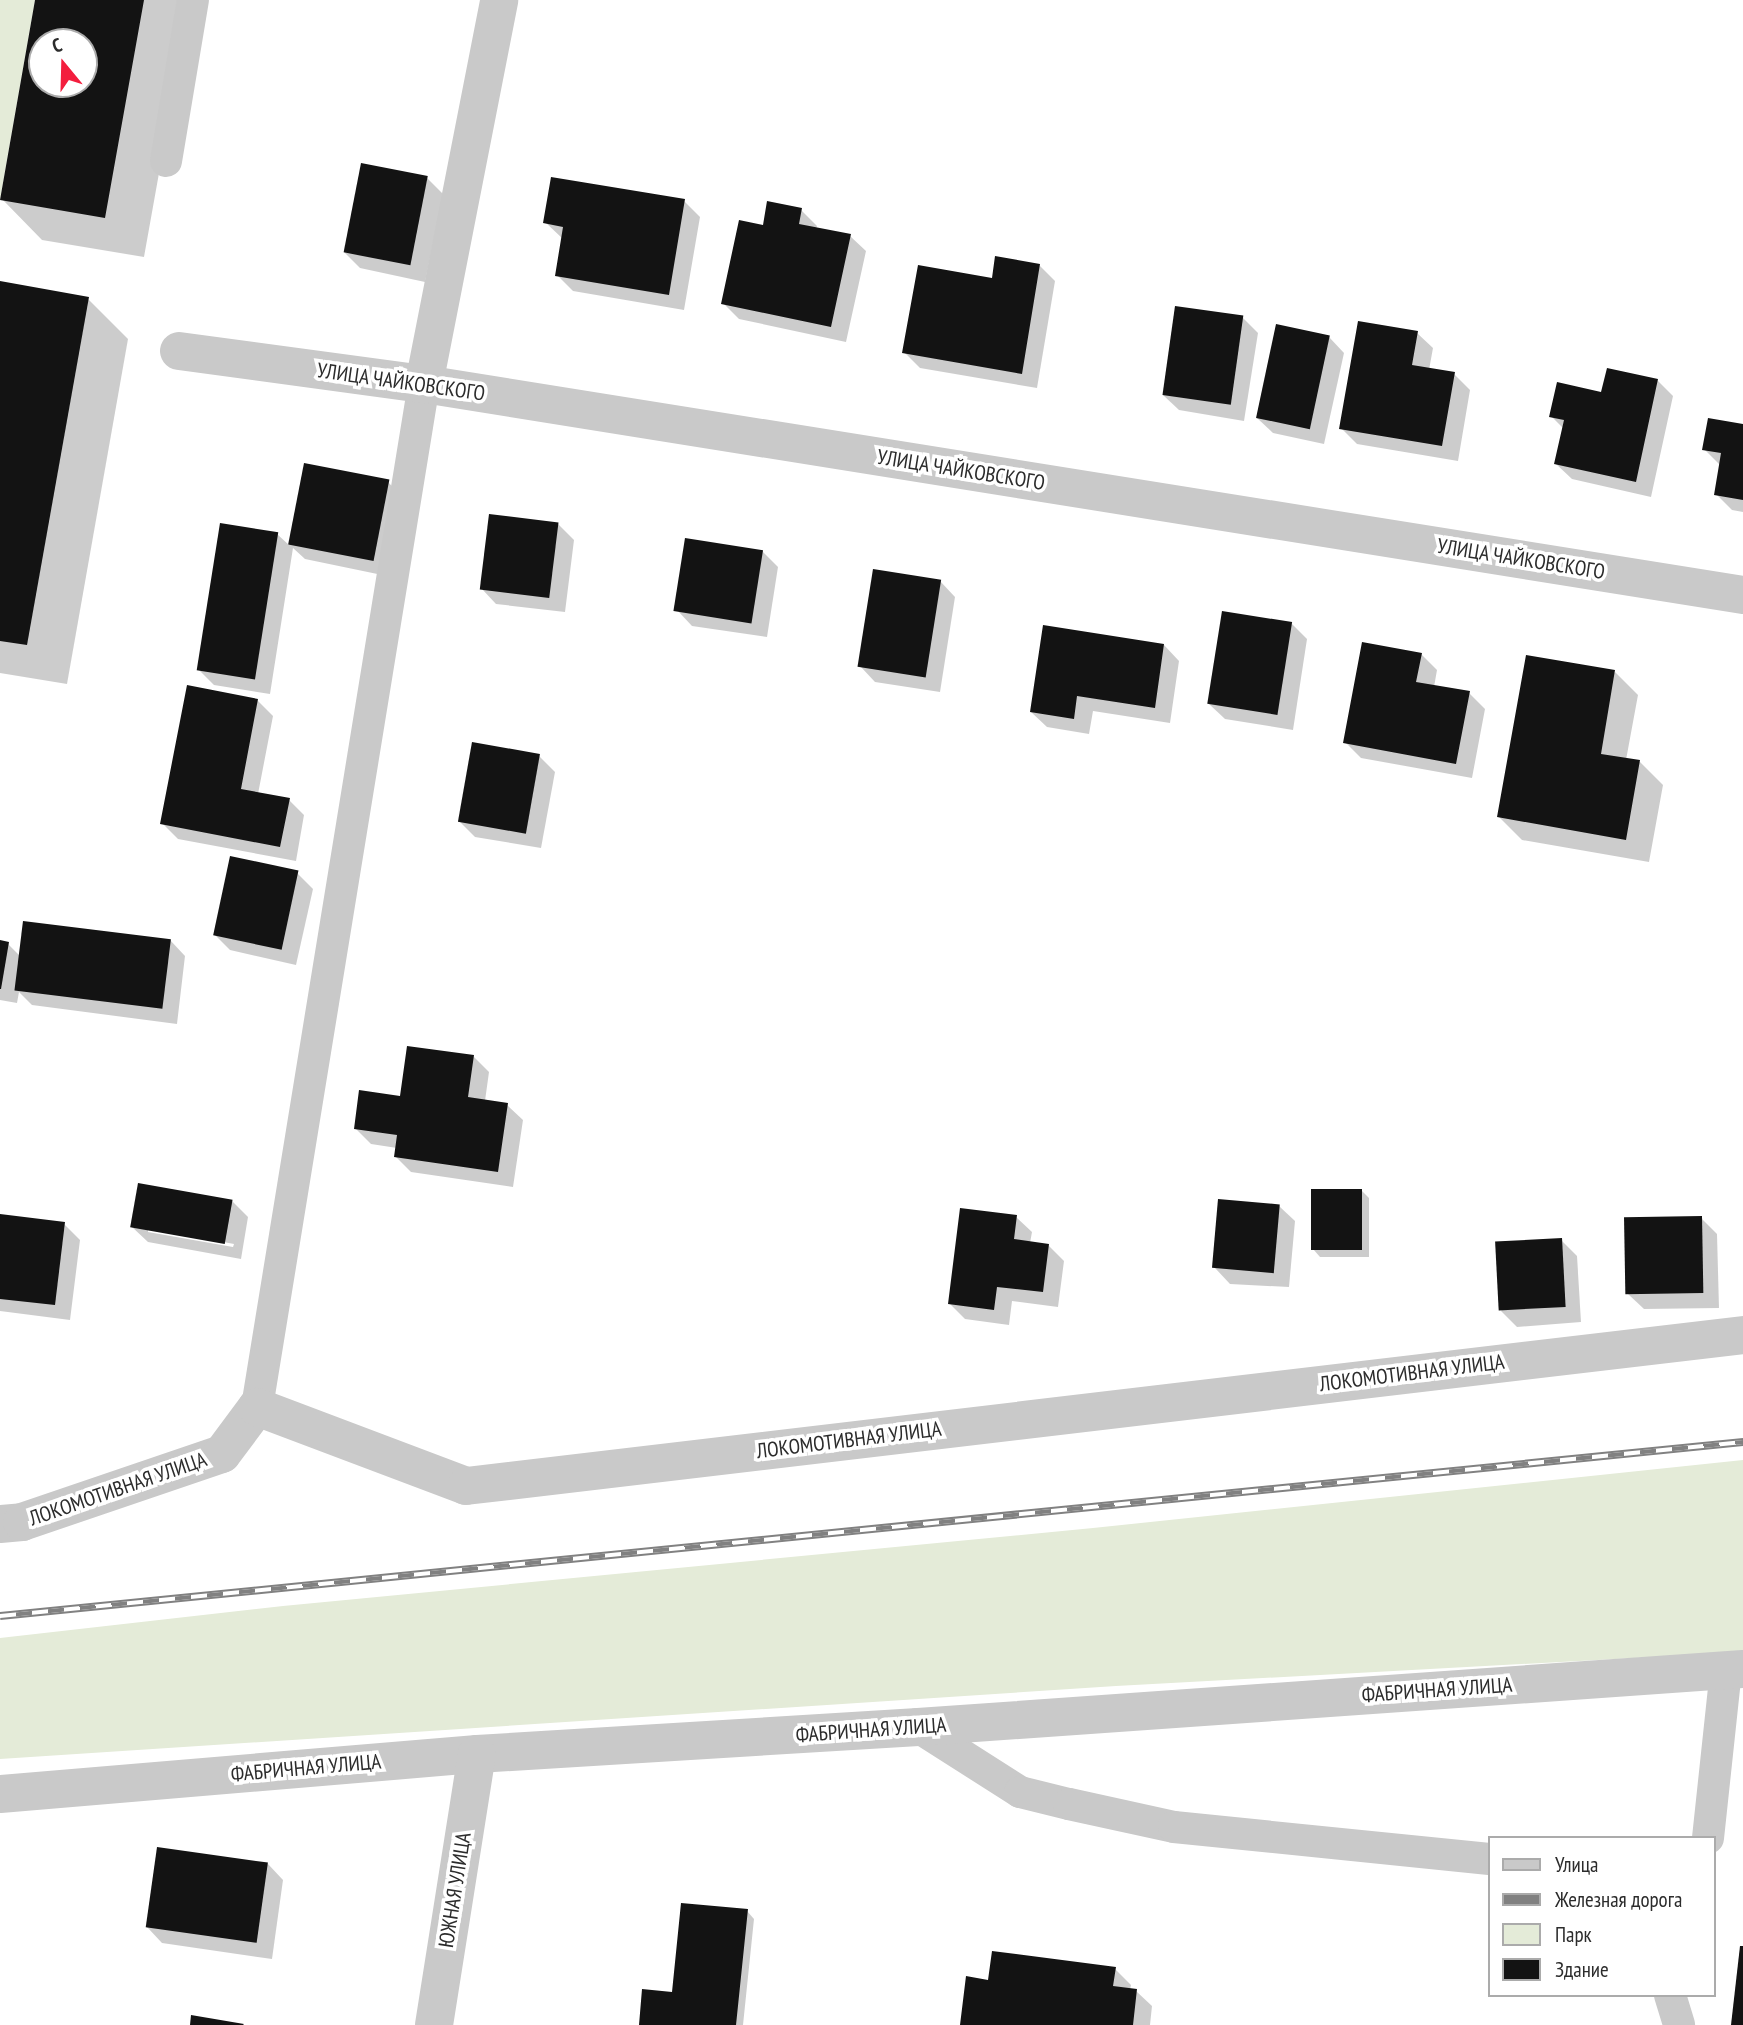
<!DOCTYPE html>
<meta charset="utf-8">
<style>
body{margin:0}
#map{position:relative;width:1743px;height:2025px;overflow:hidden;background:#fff;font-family:"PT Sans Narrow",sans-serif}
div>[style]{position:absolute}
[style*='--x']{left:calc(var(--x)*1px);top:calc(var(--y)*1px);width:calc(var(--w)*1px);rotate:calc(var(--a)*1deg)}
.green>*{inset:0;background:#e4ebd8}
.shadow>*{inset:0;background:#0003}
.building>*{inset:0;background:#131313;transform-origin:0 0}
.service>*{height:32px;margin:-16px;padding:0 16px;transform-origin:16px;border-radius:16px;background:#c9c9c9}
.minor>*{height:38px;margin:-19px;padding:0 19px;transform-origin:19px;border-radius:19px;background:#c9c9c9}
.rail>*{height:8px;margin-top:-4px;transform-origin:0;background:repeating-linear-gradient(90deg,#fff 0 16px,#818181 0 32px);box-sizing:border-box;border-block:2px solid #818181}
span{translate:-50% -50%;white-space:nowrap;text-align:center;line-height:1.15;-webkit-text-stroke:7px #fff;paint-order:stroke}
.street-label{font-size:21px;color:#2c2c2c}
.legend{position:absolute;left:1488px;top:1836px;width:228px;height:161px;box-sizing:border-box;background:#fff;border:2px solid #ababab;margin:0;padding:9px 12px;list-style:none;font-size:21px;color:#2c2c2c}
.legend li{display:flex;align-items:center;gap:14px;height:35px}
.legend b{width:35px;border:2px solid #ababab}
.north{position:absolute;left:28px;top:28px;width:70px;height:70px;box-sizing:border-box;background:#fff;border:2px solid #ababab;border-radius:50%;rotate:341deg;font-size:19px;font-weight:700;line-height:28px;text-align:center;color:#2c2c2c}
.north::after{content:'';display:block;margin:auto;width:24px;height:32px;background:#f31e3e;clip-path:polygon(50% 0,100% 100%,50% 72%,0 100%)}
</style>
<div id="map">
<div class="green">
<div style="clip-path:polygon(0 0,35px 0,0 200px)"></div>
<div style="clip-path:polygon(1743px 1460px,1743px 1652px,1116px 1686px,0 1759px,0 1638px,283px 1606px,1093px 1528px)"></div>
</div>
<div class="shadow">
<div style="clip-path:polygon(evenodd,37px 0,190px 0,144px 257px,42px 240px,2px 199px,37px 0,42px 42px,84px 42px,84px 84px,42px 84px,42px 42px)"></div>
<div style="clip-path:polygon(427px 178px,443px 194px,425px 282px,360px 268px,344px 252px)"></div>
<div style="clip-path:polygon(684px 201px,700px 217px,684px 310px,573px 291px,557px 275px,563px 239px,545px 222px)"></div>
<div style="clip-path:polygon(801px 210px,817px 226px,816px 229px,850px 236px,866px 251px,846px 342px,739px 319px,723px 303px,764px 227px)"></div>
<div style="clip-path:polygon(1039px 265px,1055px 281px,1037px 388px,920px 368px,904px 352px,993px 280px)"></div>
<div style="clip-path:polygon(0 283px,88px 299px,128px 339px,67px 684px,0 673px)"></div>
<div style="clip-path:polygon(1242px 317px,1258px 333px,1244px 421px,1179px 410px,1163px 395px)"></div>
<div style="clip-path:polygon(1417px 333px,1433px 348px,1429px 370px,1454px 374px,1470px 390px,1458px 461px,1357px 444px,1341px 428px)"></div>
<div style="clip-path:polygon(1329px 337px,1344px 353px,1324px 444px,1273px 433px,1257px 418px)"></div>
<div style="clip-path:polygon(1657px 380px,1673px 396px,1651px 497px,1572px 479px,1556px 464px,1564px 429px,1551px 416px,1603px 394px)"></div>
<div style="clip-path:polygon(1743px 425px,1743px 512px,1732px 510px,1716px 494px,1721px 466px,1704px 449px)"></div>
<div style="clip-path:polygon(305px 465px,388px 482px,403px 498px,387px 576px,305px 559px,293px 548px,270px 694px,214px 685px,199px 670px,277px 534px,289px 545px)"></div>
<div style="clip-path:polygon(558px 524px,574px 540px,565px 612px,496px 604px,481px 588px)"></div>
<div style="clip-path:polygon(762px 551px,778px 567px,767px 637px,692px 626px,677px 610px)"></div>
<div style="clip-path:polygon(940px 581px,955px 597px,940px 692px,875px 682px,860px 666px)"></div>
<div style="clip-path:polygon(1292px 624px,1307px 639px,1293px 730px,1225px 719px,1209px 704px)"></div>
<div style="clip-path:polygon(1164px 645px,1179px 661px,1170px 723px,1093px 711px,1089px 734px,1047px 727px,1031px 712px)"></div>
<div style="clip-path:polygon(1421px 654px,1437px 670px,1434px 687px,1469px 693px,1485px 709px,1472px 778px,1361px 758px,1345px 742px)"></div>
<div style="clip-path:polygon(1615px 672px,1638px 695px,1626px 760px,1640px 762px,1663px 785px,1649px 862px,1522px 840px,1499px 817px)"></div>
<div style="clip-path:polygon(257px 700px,273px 716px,258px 794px,289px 800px,304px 815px,296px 861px,178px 839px,162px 823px)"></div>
<div style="clip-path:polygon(539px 756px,555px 772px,541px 848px,475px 837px,460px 822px)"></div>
<div style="clip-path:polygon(297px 873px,313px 889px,296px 965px,230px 950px,214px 934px)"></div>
<div style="clip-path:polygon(170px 940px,185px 956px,177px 1024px,32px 1005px,19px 992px,17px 1003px,0 1000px,0 942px,8px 944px,20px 956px)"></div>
<div style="clip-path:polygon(473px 1056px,489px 1072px,485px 1101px,507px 1105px,523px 1120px,513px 1187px,411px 1172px,395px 1156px,397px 1148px,371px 1144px,355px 1128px)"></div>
<div style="clip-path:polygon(1362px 1191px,1369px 1198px,1369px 1257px,1320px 1257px,1313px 1249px)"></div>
<div style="clip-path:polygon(evenodd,232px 1201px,248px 1217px,241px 1259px,148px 1242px,132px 1227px,232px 1201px,148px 1228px,234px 1244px,233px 1247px,148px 1232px,148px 1228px)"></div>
<div style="clip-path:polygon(1279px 1206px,1295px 1221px,1289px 1287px,1230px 1284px,1215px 1268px)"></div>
<div style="clip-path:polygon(0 1216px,64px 1224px,80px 1240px,70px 1320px,0 1311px)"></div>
<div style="clip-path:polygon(1016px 1217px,1032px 1232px,1030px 1243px,1048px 1245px,1064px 1261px,1058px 1307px,1012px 1301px,1009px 1325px,965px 1319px,949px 1303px)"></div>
<div style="clip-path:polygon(1701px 1218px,1717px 1234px,1719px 1308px,1644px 1309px,1628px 1294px)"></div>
<div style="clip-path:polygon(1561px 1240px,1577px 1256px,1581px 1322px,1517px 1327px,1501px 1311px)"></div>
<div style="clip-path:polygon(268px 1864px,283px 1880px,272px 1959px,162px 1943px,147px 1927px)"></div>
<div style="clip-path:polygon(747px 1911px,754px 1919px,743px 2025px,640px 2025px,674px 1994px)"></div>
<div style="clip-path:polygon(1115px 1969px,1131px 1985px,1130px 1990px,1136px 1991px,1152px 2006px,1150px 2025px,962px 2025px,989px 1981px)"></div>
</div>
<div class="building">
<div style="clip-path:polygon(evenodd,35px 0,144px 0,105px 218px,0 200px,35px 0,42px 42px,84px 42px,84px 84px,42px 84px,42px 42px)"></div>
<div style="left:361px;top:163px;width:68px;height:91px;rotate:11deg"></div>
<div style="clip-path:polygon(551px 177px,685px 199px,669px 295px,555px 276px,563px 227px,543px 223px)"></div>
<div style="clip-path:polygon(767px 201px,802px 208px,799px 224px,851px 234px,831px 327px,721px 304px,739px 220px,763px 225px)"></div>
<div style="clip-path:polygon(995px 256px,1040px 264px,1022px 374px,902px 353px,918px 265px,992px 278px)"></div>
<div style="clip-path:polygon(0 281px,89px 297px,27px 645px,0 641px)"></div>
<div style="left:1175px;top:306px;width:69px;height:90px;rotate:8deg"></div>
<div style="clip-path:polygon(1358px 321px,1418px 331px,1412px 365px,1455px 372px,1442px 446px,1339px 429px)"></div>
<div style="left:1276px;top:324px;width:55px;height:96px;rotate:12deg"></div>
<div style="clip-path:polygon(1607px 368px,1658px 379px,1636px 482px,1554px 464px,1564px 420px,1549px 417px,1557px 382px,1601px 392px)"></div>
<div style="clip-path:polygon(1708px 418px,1743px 424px,1743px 500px,1714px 495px,1721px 453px,1702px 450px)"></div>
<div style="left:304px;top:463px;width:87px;height:83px;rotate:11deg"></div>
<div style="left:489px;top:514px;width:70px;height:76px;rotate:7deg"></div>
<div style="left:220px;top:523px;width:59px;height:149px;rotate:9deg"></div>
<div style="left:685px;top:538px;width:79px;height:74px;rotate:9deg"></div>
<div style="left:873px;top:569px;width:69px;height:99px;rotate:9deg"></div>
<div style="left:1222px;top:611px;width:71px;height:94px;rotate:9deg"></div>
<div style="clip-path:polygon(1043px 625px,1164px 644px,1155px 708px,1077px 696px,1074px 719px,1030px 712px)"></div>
<div style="clip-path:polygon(1362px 642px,1422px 653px,1416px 682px,1470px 691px,1456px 764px,1343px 743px)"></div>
<div style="clip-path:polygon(1526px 655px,1615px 670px,1601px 754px,1640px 760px,1626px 840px,1497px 817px)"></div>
<div style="clip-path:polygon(187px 685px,258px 699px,241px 789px,290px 798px,280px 847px,160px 824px)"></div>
<div style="left:472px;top:742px;width:69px;height:81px;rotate:10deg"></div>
<div style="left:230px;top:856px;width:70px;height:81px;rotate:12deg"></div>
<div style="left:23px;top:921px;width:149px;height:70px;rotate:7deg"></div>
<div style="clip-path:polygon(0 940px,9px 942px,1px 989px,0 989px)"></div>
<div style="clip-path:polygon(407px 1046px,474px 1055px,468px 1097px,508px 1103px,498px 1172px,394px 1157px,397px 1135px,354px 1129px,359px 1090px,400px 1096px)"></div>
<div style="left:138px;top:1183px;width:96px;height:45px;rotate:10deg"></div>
<div style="left:1311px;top:1189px;width:51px;height:61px"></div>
<div style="left:1218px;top:1199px;width:62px;height:69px;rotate:5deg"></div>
<div style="clip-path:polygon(960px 1208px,1017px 1215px,1014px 1239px,1049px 1244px,1043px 1292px,997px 1287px,994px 1310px,948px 1304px)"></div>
<div style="clip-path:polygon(0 1214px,65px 1222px,55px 1305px,0 1299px)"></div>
<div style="left:1702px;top:1216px;width:77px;height:78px;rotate:89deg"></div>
<div style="left:1562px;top:1238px;width:69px;height:67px;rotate:87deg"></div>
<div style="left:157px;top:1847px;width:112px;height:81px;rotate:8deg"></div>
<div style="clip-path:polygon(681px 1903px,748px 1909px,736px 2025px,639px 2025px,642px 1989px,672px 1992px)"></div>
<div style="clip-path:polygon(1740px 1946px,1743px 1946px,1743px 2025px,1731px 2025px)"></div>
<div style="clip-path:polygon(992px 1951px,1116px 1967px,1113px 1986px,1137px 1989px,1133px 2025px,960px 2025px,966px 1976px,988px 1980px)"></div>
<div style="clip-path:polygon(191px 2015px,244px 2024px,243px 2025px,190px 2025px)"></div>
</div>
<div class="service">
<div style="--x:166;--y:161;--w:163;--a:-80.5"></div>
<div style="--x:257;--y:1407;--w:1037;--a:-80.73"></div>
<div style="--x:918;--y:1727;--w:121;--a:32.5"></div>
<div style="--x:1020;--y:1792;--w:50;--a:13.8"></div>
<div style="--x:1069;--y:1804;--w:107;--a:12.4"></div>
<div style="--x:1174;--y:1827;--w:317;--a:5.8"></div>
<div style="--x:1708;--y:1838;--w:170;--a:-83.9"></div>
<div style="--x:1670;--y:1995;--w:31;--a:73"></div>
</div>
<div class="minor">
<div style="--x:179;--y:351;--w:247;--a:7.7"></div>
<div style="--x:424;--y:384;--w:1336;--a:9.09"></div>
<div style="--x:424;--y:384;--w:391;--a:-78.9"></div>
<div style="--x:0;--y:1524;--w:22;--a:-5"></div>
<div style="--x:22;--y:1522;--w:211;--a:-18.8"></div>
<div style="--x:222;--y:1454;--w:59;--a:-53.3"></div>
<div style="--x:257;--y:1407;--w:223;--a:20.7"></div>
<div style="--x:466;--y:1486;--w:1286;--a:-6.74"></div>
<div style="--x:0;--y:1794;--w:479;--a:-4.8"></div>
<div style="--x:477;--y:1754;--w:442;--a:-3.5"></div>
<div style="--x:918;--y:1727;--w:827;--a:-4.02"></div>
<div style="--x:434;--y:2025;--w:274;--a:-81"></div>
</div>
<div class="rail">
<div style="--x:0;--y:1616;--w:1752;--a:-5.7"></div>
</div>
<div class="street-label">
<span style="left:401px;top:382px;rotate:8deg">УЛИЦА ЧАЙКОВСКОГО</span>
<span style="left:961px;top:470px;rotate:9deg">УЛИЦА ЧАЙКОВСКОГО</span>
<span style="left:1521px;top:559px;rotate:9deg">УЛИЦА ЧАЙКОВСКОГО</span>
<span style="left:1412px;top:1373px;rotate:-7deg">ЛОКОМОТИВНАЯ УЛИЦА</span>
<span style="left:849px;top:1440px;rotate:-7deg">ЛОКОМОТИВНАЯ УЛИЦА</span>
<span style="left:118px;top:1489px;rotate:-19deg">ЛОКОМОТИВНАЯ УЛИЦА</span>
<span style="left:1437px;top:1690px;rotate:-4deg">ФАБРИЧНАЯ УЛИЦА</span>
<span style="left:871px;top:1730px;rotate:-4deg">ФАБРИЧНАЯ УЛИЦА</span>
<span style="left:306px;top:1768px;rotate:-5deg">ФАБРИЧНАЯ УЛИЦА</span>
<span style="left:455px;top:1890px;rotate:-81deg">ЮЖНАЯ УЛИЦА</span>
</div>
<ul class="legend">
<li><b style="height:9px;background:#c9c9c9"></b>Улица</li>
<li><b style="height:9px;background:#818181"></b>Железная дорога</li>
<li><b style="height:19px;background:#e4ebd8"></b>Парк</li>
<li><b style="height:19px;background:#131313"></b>Здание</li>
</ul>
<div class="north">С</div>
</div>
